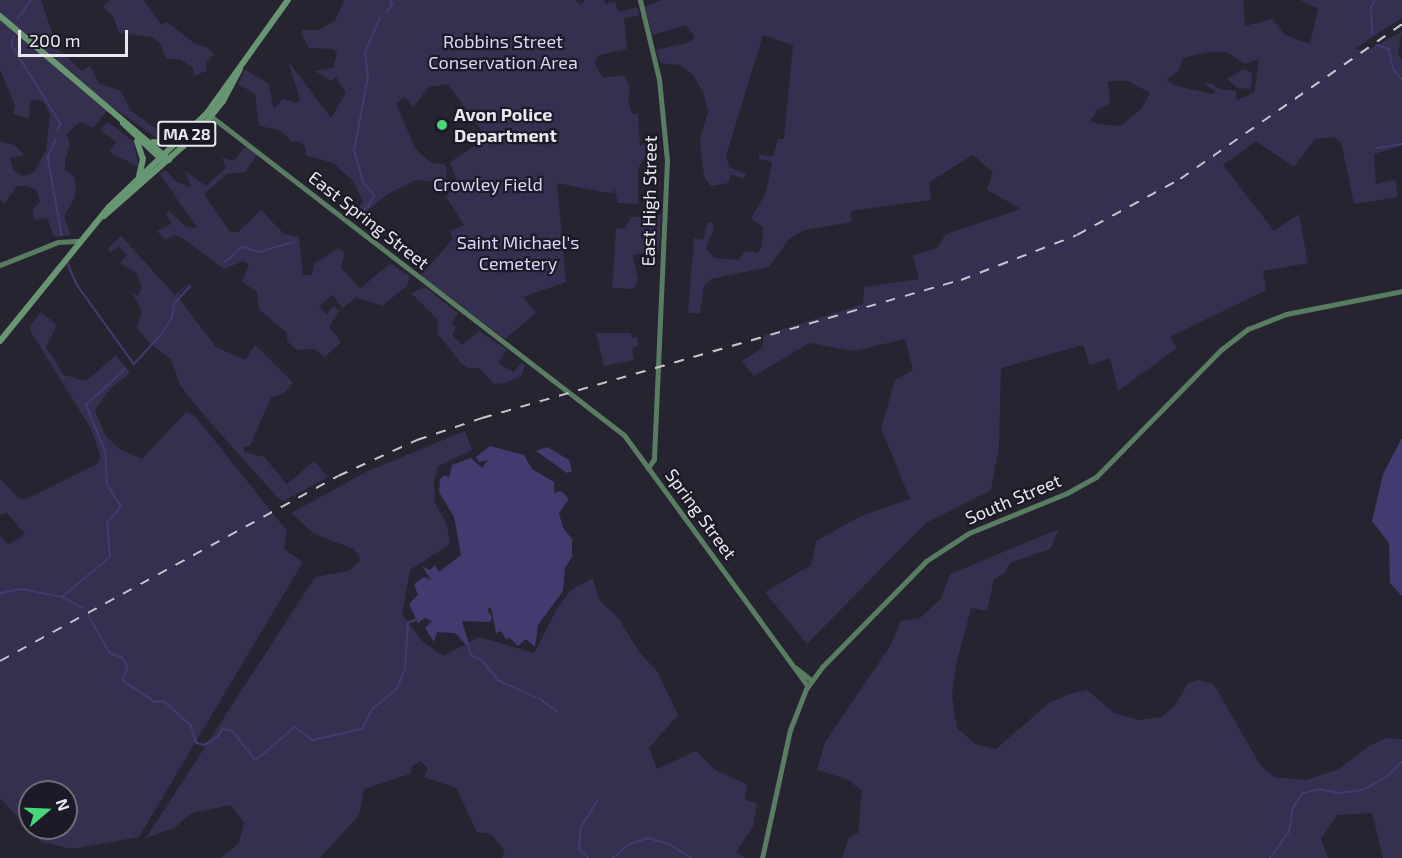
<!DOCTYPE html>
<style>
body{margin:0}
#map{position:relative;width:1402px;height:858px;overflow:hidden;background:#252430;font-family:"Exo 2",sans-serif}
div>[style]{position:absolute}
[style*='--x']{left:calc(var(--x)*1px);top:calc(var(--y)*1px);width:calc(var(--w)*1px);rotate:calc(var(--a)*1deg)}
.green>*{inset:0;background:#353050}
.water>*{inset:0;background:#433b6f}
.stream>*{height:1.5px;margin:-0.75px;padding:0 0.75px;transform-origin:0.75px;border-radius:0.75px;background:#433b6f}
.secondary>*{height:5px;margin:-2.5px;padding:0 2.5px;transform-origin:2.5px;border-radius:2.5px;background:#597d62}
.primary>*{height:6px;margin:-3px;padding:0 3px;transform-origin:3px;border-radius:3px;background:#679672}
.rail>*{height:1.5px;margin-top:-0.75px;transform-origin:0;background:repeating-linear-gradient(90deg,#c7c6cf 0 10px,transparent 0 20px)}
.dots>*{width:16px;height:16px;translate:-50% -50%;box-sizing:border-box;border:3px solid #1c1a26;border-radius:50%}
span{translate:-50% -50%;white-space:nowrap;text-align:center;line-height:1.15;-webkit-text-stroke:4.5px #1c1a26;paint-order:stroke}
.shield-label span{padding:2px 4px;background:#1c1a26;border:2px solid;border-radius:4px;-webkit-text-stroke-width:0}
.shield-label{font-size:16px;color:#e9e8f1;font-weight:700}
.park-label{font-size:18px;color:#d9d6f8}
.poi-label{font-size:18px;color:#e9e8f1;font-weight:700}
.left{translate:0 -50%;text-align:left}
.street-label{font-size:18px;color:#e9e8f1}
.north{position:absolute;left:18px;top:780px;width:60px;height:60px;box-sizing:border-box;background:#1c1a26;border:2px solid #6e6c77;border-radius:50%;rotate:71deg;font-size:16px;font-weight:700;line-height:24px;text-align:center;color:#e9e8f1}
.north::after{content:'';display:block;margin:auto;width:21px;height:27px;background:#47d779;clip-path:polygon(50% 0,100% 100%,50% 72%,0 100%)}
.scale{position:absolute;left:18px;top:30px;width:110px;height:27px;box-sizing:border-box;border:3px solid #e9e8f1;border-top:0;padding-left:8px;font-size:18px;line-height:21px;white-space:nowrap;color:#e9e8f1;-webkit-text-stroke:4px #1c1a26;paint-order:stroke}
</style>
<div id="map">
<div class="green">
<div style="clip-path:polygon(0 0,41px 0,58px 49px,82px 71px,90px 66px,99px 83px,121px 91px,131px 111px,165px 135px,178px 134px,171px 141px,161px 141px,111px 106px,93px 128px,82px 122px,76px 125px,67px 134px,70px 146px,65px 159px,65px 170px,74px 176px,76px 185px,75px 197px,64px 216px,71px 235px,54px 237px,47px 218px,35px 220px,32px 210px,40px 202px,37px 191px,28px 186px,17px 186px,4px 204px,0 200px,0 141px,15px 145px,24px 155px,10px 158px,13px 170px,23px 176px,34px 172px,46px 150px,50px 115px,43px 101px,37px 100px,30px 101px,29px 118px,13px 114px,15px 105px,0 70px)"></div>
<div style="clip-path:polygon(110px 0,143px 0,162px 25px,167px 22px,195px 44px,206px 47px,214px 54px,206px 63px,206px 71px,194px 76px,193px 68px,180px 59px,166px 59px,160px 43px,151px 37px,119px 33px,113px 16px,103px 7px)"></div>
<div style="clip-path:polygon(344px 0,575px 0,581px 5px,585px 0,604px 0,606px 4px,615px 1px,618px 12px,637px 7px,640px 15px,624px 18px,627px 49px,599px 55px,594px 62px,603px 78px,624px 75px,630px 87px,628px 101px,632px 114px,638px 114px,640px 145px,645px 145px,645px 156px,638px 169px,638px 204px,618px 203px,614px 187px,613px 194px,557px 183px,566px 282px,523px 297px,536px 313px,505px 339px,420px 276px,453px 239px,450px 231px,464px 225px,446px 197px,457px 181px,450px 162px,487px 138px,448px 84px,429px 87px,413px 107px,405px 97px,396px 103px,415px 148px,431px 163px,444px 164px,447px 168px,445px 190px,442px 193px,434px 182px,416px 180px,388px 194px,354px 221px,353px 214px,363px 202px,354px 182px,333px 163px,305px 155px,306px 148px,299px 141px,292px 142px,280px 130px,259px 126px,255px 94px,238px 84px,245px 70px,268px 83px,274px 109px,283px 99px,296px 103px,300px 100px,288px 61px,331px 118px,346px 93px,336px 77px,331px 81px,315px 71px,333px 68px,337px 53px,333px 49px,309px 48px,301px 34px,302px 30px,319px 30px,335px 21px)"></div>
<div style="clip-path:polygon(evenodd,662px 0,1243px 0,1245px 26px,1272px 19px,1285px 35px,1310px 44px,1318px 8px,1300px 0,1402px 0,1402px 18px,1354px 49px,1367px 50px,1402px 32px,1398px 54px,1402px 59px,1402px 146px,1374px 154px,1376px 184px,1395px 180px,1398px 197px,1354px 204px,1341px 142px,1333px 137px,1315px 139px,1294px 167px,1256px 141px,1223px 165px,1274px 231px,1299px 214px,1308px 263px,1263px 271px,1266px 290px,1170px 337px,1177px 348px,1118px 391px,1110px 358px,1090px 365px,1083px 345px,1001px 368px,999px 447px,991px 490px,926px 523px,807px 644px,765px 592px,811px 565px,816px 541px,861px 516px,910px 499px,881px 428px,895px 380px,913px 370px,905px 339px,854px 351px,809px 343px,754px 376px,742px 361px,762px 348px,764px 335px,863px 304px,864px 287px,919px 279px,913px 255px,937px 248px,946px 234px,1021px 209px,987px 190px,993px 172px,973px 155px,929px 182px,931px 200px,851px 211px,851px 222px,805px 230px,789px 239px,769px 267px,711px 279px,704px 286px,700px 313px,688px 313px,694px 238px,703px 240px,708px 222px,713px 223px,714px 229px,706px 248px,714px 258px,739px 260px,745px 251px,758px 253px,762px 246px,763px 227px,751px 218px,766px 193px,772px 162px,759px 159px,759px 155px,773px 156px,778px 139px,784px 139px,793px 45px,763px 35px,726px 156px,729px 167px,746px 174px,744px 179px,731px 174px,728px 183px,711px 186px,705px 179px,702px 163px,700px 138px,708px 112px,703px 92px,693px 75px,681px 65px,660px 63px,656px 50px,691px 42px,695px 37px,686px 25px,652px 35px,645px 7px,662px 0,1209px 52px,1227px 52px,1245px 64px,1259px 59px,1254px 93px,1237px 100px,1236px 91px,1219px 89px,1211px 83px,1204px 84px,1215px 91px,1214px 94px,1176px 86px,1166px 80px,1179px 70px,1183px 58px,1209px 52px,662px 0,1108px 81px,1128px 81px,1150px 93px,1142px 108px,1121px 126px,1097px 124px,1090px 120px,1096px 114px,1095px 111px,1110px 104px,1108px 81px)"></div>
<div style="clip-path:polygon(1243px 69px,1252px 73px,1251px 89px,1237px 88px,1227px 79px)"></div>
<div style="clip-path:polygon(108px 122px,134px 142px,139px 167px,109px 152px,116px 142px,100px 129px)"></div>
<div style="clip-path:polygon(246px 146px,257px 155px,245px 172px,227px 174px,204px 194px,230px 232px,238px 232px,261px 210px,284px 234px,299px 237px,303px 275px,312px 275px,314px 264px,338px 248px,345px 253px,341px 267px,360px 289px,390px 263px,410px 277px,407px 286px,382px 306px,356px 297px,343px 308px,332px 295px,319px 306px,327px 315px,333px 306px,339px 311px,329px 327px,341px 342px,325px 357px,314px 349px,297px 350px,287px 341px,287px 333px,259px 309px,257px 292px,242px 282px,249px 264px,243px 261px,224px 269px,184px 239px,175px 235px,165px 240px,157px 231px,171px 224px,166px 213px,169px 211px,186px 227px,197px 228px,160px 174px,165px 170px,177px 182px,191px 187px,185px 171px,206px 186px,226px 168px,222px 158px,234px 161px)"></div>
<div style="clip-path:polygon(661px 215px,659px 249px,633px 255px,638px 280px,634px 289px,612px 288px,616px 229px,625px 228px,631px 217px)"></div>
<div style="clip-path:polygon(121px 236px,175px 295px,192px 280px,179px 294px,181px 301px,216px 347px,245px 360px,255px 345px,293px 383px,283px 394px,271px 398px,250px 446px,244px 447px,244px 452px,264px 457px,287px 484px,314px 461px,328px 477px,284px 501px,278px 498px,202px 413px,180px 385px,171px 359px,149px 343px,137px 327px,142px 312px,132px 292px,138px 296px,142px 287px,136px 273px,120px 263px,127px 255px,119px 247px,110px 252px,108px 248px)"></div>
<div style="clip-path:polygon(425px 287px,458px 313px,451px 323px,456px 327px,452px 335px,462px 345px,479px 331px,507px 350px,498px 363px,513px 372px,522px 362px,525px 365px,522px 375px,506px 383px,494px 384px,479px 368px,468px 368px,461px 363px,437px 333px,438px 320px,411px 293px)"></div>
<div style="clip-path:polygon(evenodd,41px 312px,57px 325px,46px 347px,64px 375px,86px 381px,116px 355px,130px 373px,110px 389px,95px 410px,105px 435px,119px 449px,142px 459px,186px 412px,195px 416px,287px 531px,284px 549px,303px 562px,139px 837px,72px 849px,42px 842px,0 798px,0 535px,8px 545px,25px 534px,7px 513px,0 515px,0 478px,18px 498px,26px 499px,97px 464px,101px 457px,91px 429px,31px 332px,30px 326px,41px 312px,30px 792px,66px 792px,66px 828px,30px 828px,30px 792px)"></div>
<div style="clip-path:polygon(596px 333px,631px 333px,632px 338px,637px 337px,638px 345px,632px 349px,634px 360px,604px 366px)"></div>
<div style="clip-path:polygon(465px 431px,472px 450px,438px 466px,434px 480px,435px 503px,447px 525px,450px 544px,410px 570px,402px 614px,422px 641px,443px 656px,479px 637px,534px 653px,557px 609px,571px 590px,593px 578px,599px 600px,619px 619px,640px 653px,657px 671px,678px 715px,649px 748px,657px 769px,696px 751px,715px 770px,747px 784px,745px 800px,757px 803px,753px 827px,736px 852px,745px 858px,502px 858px,505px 851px,491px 834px,477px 832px,456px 788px,424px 777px,428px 768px,420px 761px,412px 767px,410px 774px,364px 789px,359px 815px,320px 858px,221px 858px,239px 843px,244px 823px,231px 805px,192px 813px,174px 828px,146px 838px,315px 577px,349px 571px,361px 560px,354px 549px,314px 534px,291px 513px,368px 471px)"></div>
<div style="clip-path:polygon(1059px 529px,1050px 549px,1010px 563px,1005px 573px,994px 579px,987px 611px,971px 608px,956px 665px,952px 696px,957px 728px,975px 744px,996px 749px,1049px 703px,1069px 694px,1087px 690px,1114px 713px,1139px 720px,1161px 717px,1174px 707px,1188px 683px,1200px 680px,1214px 685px,1261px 766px,1274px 777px,1306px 780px,1339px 769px,1369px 746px,1386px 738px,1402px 739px,1402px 858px,1383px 858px,1372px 813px,1337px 815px,1321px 839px,1328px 858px,842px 858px,849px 837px,858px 833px,862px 791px,847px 779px,817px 770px,825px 742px,889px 648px,901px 621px,920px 618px,941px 599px,950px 574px)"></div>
</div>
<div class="water">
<div style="clip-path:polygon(1402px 438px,1402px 596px,1390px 583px,1389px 543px,1372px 521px,1383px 474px)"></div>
<div style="clip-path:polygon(490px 446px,524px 455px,532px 469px,554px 482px,554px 493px,561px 491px,569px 499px,559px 513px,563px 528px,572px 539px,572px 557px,565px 568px,563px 591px,538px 625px,535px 647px,526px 639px,518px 646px,510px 638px,506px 639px,501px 631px,496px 633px,491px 607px,487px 610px,492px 617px,490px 622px,462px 621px,470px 649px,455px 633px,437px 632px,434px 642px,425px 628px,432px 621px,425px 618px,418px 623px,409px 604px,418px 595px,414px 584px,424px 577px,431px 580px,422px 566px,430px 570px,435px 565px,439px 572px,461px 555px,454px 517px,439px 492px,440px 479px,445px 475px,449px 478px,452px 465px,471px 458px,482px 468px,488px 460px,479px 462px,476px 457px)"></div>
<div style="clip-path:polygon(547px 447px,569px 460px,572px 471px,567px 473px,536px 451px)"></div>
</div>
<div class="stream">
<div style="--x:387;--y:12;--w:9;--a:-54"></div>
<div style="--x:392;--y:5;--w:5;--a:-112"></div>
<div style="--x:18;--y:18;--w:22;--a:-54"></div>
<div style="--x:1372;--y:35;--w:27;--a:-92"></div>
<div style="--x:1371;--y:8;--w:9;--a:-63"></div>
<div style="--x:14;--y:37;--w:8;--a:104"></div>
<div style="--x:12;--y:45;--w:93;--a:58.2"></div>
<div style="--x:61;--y:124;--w:6;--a:121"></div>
<div style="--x:1376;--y:45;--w:14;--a:17"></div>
<div style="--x:1389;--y:49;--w:22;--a:77"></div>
<div style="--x:1394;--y:70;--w:12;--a:48"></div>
<div style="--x:56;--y:140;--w:19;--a:115"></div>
<div style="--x:48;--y:157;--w:79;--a:79.8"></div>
<div style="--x:1377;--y:148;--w:25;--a:-9"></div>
<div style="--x:357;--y:215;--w:14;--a:-36"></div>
<div style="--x:368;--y:207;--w:13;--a:-61"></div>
<div style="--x:374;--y:196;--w:18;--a:-128"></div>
<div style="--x:363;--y:182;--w:32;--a:-106"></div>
<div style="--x:354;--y:151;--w:75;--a:-79.3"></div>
<div style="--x:368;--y:77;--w:25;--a:-97"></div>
<div style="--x:365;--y:52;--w:37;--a:-66"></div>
<div style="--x:225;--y:262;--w:23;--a:-41"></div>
<div style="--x:242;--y:247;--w:18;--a:16"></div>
<div style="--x:259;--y:252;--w:37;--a:-16"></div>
<div style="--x:68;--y:264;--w:24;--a:66"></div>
<div style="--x:78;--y:286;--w:96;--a:54.3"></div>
<div style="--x:134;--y:364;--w:38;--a:-47"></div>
<div style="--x:160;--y:336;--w:22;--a:-56"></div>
<div style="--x:172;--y:318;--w:14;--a:-82"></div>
<div style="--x:174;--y:304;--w:24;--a:-48"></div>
<div style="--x:0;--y:593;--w:22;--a:-10"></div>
<div style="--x:22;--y:589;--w:41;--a:11.3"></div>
<div style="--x:62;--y:597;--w:24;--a:28"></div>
<div style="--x:62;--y:597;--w:62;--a:-39.8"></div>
<div style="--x:110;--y:557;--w:34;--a:-95"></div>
<div style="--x:107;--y:523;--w:21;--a:-49"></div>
<div style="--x:121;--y:507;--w:26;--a:-122"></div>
<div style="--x:107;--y:485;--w:33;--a:-93"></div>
<div style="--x:105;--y:452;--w:51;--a:-112"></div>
<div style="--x:86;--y:405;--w:53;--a:-42.7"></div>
<div style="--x:89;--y:616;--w:43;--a:60.4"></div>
<div style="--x:110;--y:653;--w:14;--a:21"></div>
<div style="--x:123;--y:658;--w:10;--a:61"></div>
<div style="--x:128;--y:667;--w:15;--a:110"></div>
<div style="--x:123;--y:681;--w:38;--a:33"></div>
<div style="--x:155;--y:702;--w:9;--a:-6"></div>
<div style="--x:164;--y:701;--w:36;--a:42"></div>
<div style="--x:191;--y:725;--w:19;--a:72"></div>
<div style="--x:197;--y:743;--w:7;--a:16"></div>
<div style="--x:204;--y:745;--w:16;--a:-30"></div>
<div style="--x:218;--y:737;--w:9;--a:-63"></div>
<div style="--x:222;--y:729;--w:11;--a:10"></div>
<div style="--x:233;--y:731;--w:37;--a:52"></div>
<div style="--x:256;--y:760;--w:51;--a:-40.2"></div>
<div style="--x:295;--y:727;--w:22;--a:36"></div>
<div style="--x:313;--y:740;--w:50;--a:-12.7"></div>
<div style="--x:362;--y:729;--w:22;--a:-63"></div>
<div style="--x:372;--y:709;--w:32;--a:-39"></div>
<div style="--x:397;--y:689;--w:22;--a:-68"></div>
<div style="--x:405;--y:669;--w:46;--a:-86.3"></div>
<div style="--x:408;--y:623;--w:10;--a:-24"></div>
<div style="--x:467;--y:639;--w:16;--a:76"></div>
<div style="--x:471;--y:655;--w:12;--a:24"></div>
<div style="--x:482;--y:660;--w:26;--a:51"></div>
<div style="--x:498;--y:680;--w:41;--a:24.7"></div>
<div style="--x:540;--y:699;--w:21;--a:35"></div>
<div style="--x:588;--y:858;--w:13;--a:-135"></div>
<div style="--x:579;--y:849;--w:22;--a:-85"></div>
<div style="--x:581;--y:827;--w:31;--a:-58"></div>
<div style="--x:613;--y:858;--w:20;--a:-41"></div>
<div style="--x:628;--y:845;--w:21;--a:-19"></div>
<div style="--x:648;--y:838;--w:22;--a:16"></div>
<div style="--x:669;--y:844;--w:26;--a:32"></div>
<div style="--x:1270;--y:858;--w:32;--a:-54"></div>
<div style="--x:1289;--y:832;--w:24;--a:-81"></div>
<div style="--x:1293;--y:808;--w:17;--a:-57"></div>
<div style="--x:1302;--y:794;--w:17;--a:-17"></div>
<div style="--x:1318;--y:789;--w:21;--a:11"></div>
<div style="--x:1339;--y:793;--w:24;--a:-7"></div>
<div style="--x:1363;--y:790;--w:29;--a:-29"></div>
<div style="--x:1388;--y:776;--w:20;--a:-45"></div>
</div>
<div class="secondary">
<div style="--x:640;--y:0;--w:81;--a:76.5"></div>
<div style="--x:659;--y:79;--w:81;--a:84.4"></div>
<div style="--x:667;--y:160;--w:299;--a:92.5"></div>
<div style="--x:654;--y:459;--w:11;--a:124"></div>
<div style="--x:208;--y:114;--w:525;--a:37.66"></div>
<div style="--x:624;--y:435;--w:311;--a:53.8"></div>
<div style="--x:0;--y:265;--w:62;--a:-21.6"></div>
<div style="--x:58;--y:242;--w:22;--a:-3"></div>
<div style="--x:796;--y:668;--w:19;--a:39"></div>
<div style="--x:762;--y:858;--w:131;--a:-77.7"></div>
<div style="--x:790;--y:730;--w:44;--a:-68.7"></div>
<div style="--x:806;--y:689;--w:27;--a:-54"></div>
<div style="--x:822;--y:667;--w:148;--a:-45.5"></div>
<div style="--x:926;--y:561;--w:51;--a:-33.1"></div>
<div style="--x:969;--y:533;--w:106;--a:-22.2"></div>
<div style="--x:1067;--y:493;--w:33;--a:-29"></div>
<div style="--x:1096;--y:477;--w:180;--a:-45.5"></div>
<div style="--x:1222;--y:349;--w:33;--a:-38"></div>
<div style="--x:1248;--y:329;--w:41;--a:-21.5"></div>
<div style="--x:1286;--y:314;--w:118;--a:-11.2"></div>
</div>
<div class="primary">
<div style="--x:0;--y:16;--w:222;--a:40.4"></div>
<div style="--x:123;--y:123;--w:55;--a:43.5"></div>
<div style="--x:137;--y:141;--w:19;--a:72"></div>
<div style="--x:143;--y:159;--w:18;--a:103"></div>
<div style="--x:153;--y:142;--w:22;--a:5"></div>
<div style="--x:104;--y:216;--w:124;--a:-41.4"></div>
<div style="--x:197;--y:134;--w:42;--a:-51.8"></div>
<div style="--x:223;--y:101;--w:36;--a:-62"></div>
<div style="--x:0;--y:341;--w:173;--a:-50.9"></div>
<div style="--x:109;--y:207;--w:136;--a:-43.8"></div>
<div style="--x:207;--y:113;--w:139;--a:-54.4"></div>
</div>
<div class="rail">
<div style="--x:0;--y:661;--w:385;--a:-28.7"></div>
<div style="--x:338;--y:476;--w:87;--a:-24.5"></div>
<div style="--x:417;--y:440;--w:69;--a:-18.7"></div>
<div style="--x:482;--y:418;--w:498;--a:-16.1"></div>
<div style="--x:961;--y:280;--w:124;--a:-21.2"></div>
<div style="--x:1077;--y:235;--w:117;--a:-28.5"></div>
<div style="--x:1180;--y:179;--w:271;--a:-34.9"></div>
</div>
<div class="dots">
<div style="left:442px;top:125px;background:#47d779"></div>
</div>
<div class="shield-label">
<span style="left:187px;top:134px">MA 28</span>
</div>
<div class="park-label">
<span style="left:503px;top:52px">Robbins Street<br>Conservation Area</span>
<span style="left:488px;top:184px">Crowley Field</span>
<span style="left:518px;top:253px">Saint Michael's<br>Cemetery</span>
</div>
<div class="poi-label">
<span class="left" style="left:454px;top:125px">Avon Police<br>Department</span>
</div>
<div class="street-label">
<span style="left:649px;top:201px;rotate:-89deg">East High Street</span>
<span style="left:369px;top:220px;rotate:38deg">East Spring Street</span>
<span style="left:1013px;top:499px;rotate:-23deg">South Street</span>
<span style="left:701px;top:514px;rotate:54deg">Spring Street</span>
</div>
<div class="north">N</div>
<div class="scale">200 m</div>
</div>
